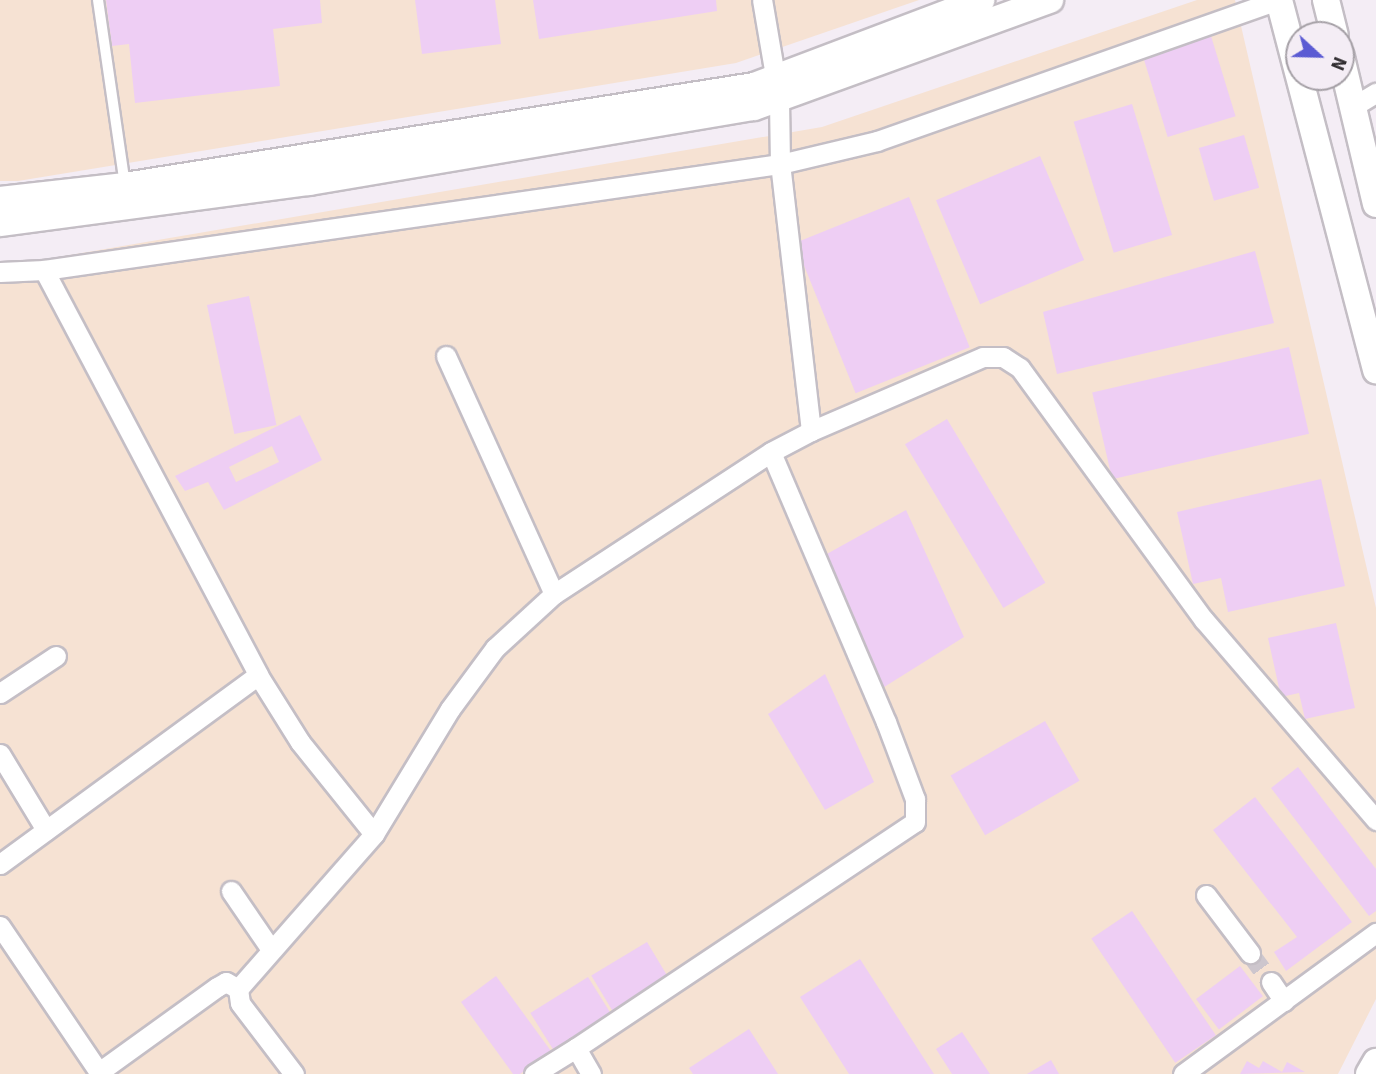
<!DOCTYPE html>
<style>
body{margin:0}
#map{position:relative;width:1376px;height:1074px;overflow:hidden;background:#f4edf5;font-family:"Source Sans 3",sans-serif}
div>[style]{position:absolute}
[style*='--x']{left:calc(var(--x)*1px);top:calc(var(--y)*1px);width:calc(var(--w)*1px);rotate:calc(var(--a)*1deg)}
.industrial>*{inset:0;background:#f6e2d3}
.building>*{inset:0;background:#eecef4;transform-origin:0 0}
.street-tunnel>*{height:19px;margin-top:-9.5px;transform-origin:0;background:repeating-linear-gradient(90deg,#cdc6cd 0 19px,transparent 0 29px)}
.roads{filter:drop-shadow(2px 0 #c4bec5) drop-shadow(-2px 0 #c4bec5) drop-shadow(0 2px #c4bec5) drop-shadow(0 -2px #c4bec5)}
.lane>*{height:10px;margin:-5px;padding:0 5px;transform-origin:5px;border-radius:5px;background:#fff}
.street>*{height:19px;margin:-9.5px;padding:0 9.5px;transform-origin:9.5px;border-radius:9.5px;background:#fff}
.secondary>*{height:26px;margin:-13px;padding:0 13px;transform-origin:13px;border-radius:13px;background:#fff}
span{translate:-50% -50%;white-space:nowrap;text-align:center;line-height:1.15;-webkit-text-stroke:6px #f4edf5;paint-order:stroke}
.north{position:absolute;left:1285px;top:21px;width:70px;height:70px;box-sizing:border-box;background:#f4edf5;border:2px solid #a5a0a6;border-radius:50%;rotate:112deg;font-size:19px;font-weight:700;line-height:28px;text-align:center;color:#2f2c2f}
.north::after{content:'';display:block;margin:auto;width:24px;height:32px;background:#5b5bd3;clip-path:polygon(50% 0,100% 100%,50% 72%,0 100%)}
</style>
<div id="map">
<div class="industrial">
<div style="clip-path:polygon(0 0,919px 0,736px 63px,18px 181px,0 181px)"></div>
<div style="clip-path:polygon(1197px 0,1235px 0,1376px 608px,1376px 999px,1338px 1074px,0 1074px,0 263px,23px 263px,822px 127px)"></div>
</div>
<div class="building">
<div style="clip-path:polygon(106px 0,320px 0,322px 23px,273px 29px,280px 86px,135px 103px,129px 44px,112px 46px)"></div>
<div style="clip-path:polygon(415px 0,495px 0,501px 44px,422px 54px)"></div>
<div style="clip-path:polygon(533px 0,716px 0,717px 11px,539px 39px)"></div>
<div style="left:1211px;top:36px;width:84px;height:71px;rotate:73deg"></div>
<div style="left:1132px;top:104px;width:137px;height:61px;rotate:73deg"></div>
<div style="left:1244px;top:135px;width:55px;height:47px;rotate:74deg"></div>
<div style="left:1040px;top:156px;width:113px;height:113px;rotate:67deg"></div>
<div style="left:909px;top:197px;width:162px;height:123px;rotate:68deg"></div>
<div style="clip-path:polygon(1255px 251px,1274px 323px,1057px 374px,1043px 312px)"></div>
<div style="left:249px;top:296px;width:132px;height:43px;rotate:78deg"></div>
<div style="left:1289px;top:347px;width:89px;height:202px;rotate:77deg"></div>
<div style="clip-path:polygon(evenodd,300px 415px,322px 460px,224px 510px,208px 482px,185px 491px,175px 476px,300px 415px,272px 446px,279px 462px,236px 482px,229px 467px,272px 446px)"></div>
<div style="left:947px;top:419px;width:191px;height:49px;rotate:59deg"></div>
<div style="clip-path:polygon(1321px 479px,1345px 586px,1228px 612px,1221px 578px,1193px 584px,1177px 512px)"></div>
<div style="clip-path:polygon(906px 510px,964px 637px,881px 689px,825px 555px)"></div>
<div style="clip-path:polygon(1336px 623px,1355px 708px,1305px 719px,1299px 693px,1281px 697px,1268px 638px)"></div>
<div style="clip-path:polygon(825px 674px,874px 782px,825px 810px,768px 714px)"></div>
<div style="left:1045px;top:721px;width:69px;height:109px;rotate:60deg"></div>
<div style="clip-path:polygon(1298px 767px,1376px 869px,1376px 911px,1369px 916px,1271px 788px)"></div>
<div style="clip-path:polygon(1255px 797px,1352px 922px,1286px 971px,1274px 952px,1297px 937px,1213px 830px)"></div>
<div style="left:1132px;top:911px;width:150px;height:49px;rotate:56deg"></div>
<div style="left:647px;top:942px;width:44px;height:65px;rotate:59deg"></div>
<div style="clip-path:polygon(860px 959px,934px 1074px,849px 1074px,800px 997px)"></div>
<div style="left:1240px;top:966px;width:38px;height:55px;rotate:53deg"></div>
<div style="clip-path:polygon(496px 976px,551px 1051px,520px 1074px,513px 1074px,461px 1002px)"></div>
<div style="left:588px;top:977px;width:44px;height:68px;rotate:58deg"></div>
<div style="clip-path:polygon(749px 1029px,778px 1074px,693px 1074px,689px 1068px)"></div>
<div style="clip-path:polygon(962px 1032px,990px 1074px,952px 1074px,936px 1049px)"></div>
<div style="clip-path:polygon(1051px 1060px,1059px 1074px,1027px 1074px)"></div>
<div style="clip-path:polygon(1247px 1061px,1259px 1068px,1263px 1061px,1282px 1072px,1287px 1062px,1305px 1072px,1240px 1074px)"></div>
</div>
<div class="street-tunnel">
<div style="--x:1250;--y:953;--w:36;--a:54"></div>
</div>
<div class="roads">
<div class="lane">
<div style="--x:98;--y:0;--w:187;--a:81.7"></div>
</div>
<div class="street">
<div style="--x:1354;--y:106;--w:26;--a:-31"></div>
<div style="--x:44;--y:270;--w:458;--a:62.1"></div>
<div style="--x:258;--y:675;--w:79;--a:57.9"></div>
<div style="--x:300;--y:742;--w:118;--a:51.2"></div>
<div style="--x:0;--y:272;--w:44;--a:-2.6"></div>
<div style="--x:44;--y:270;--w:744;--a:-8.2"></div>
<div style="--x:780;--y:164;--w:100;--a:-13.3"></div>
<div style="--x:877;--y:141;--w:425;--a:-19.4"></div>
<div style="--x:446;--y:356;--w:261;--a:65.6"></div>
<div style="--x:811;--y:431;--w:187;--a:-23.3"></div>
<div style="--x:983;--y:357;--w:20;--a:0"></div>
<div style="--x:1003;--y:357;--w:20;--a:33"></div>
<div style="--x:1020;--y:368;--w:312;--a:53.9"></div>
<div style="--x:1204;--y:620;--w:264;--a:49.3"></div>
<div style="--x:0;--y:693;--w:67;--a:-33.5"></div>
<div style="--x:0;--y:754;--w:89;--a:58.8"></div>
<div style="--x:0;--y:864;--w:320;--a:-36.2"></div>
<div style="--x:231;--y:891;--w:69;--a:55.6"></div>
<div style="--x:1206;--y:895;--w:73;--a:52.8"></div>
<div style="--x:0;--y:926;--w:176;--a:55.9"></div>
<div style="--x:99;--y:1072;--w:145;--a:-35.8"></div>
<div style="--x:217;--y:987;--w:10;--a:-29"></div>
<div style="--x:226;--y:982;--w:14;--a:30"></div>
<div style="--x:1271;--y:982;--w:23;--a:56"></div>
<div style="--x:294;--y:1074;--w:89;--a:-127.3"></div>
<div style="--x:240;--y:1003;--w:14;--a:-98"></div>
<div style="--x:238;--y:989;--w:206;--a:-48.7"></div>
<div style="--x:374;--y:834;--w:146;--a:-58.7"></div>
<div style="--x:450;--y:709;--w:76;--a:-53.6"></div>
<div style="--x:495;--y:648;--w:80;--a:-42.5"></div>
<div style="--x:554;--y:594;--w:259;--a:-33.2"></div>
<div style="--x:771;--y:452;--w:45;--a:-27.7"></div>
<div style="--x:811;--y:431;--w:269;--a:-96.6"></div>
<div style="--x:780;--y:164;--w:65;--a:-90.9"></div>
<div style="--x:779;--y:99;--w:100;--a:-99.7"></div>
<div style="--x:534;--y:1074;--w:49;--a:-31.8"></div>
<div style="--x:591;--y:1074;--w:30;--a:-120"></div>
<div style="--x:576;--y:1048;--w:407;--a:-33.7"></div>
<div style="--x:915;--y:822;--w:23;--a:-90"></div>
<div style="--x:915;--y:799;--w:82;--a:-110.6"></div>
<div style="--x:886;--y:722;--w:293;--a:-113.1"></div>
<div style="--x:1183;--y:1074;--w:239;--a:-36.2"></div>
</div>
<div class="secondary">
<div style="--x:1279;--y:0;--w:383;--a:75.3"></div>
<div style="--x:1326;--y:0;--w:36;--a:76"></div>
<div style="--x:1341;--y:57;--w:151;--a:76.6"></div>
<div style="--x:0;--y:200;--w:126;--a:-6.4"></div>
<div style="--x:125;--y:186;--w:637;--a:-9.03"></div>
<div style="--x:754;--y:86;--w:243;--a:-20.7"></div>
<div style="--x:0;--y:223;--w:312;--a:-7.6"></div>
<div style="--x:309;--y:182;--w:451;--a:-9.6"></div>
<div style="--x:754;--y:107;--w:315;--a:-19.9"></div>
<div style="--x:1369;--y:1074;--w:14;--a:-60"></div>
</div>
</div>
<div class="north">N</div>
</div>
